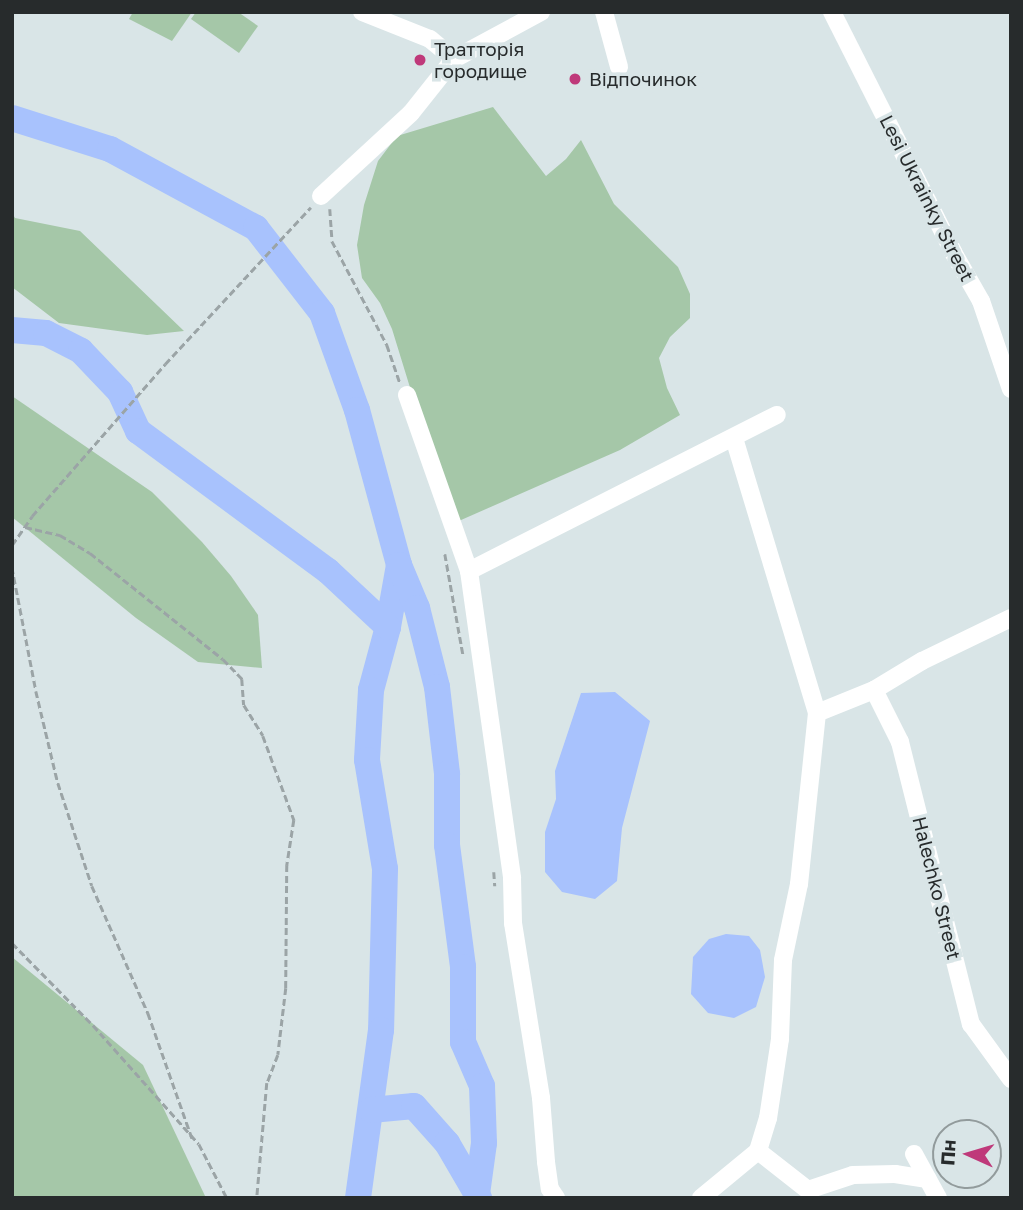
<!DOCTYPE html>
<meta charset="utf-8">
<style>
body{margin:0}
#map{position:relative;width:1023px;height:1210px;overflow:hidden;background:#d9e5e7;font-family:"Golos Text",sans-serif}
div>[style]{position:absolute}
[style*='--x']{left:calc(var(--x)*1px);top:calc(var(--y)*1px);width:calc(var(--w)*1px);rotate:calc(var(--a)*1deg)}
.green>*{inset:0;background:#a5c7a8}
.water>*{inset:0;background:#a8c2fd}
.river>*{height:26px;margin:-13px;padding:0 13px;transform-origin:13px;border-radius:13px;background:#a8c2fd}
.path>*{height:2.5px;margin-top:-1.25px;transform-origin:0;background:repeating-linear-gradient(90deg,#9ba4a6 0 7px,transparent 0 10.5px)}
.minor>*{height:18px;margin:-9px;padding:0 9px;transform-origin:9px;border-radius:9px;background:#fff}
.dots>*{width:19px;height:19px;translate:-50% -50%;box-sizing:border-box;border:4px solid #d9e5e7;border-radius:50%}
span{translate:-50% -50%;white-space:nowrap;text-align:center;line-height:1.15;-webkit-text-stroke:7px #d9e5e7;paint-order:stroke}
.poi-label{font-size:19px;color:#272b2c}
.left{translate:0 -50%;text-align:left}
.street-label{font-size:19px;color:#272b2c}
.frame{position:absolute;inset:0;border:14px solid #272b2c;pointer-events:none}
.north{position:absolute;left:932px;top:1119px;width:70px;height:70px;box-sizing:border-box;background:#d9e5e7;border:2px solid #929b9c;border-radius:50%;rotate:274deg;font-size:19px;font-weight:700;line-height:28px;text-align:center;color:#272b2c}
.north::after{content:'';display:block;margin:auto;width:24px;height:32px;background:#bf397a;clip-path:polygon(50% 0,100% 100%,50% 72%,0 100%)}
</style>
<div id="map">
<div class="green">
<div style="clip-path:polygon(133px 12px,192px 12px,172px 41px,129px 19px)"></div>
<div style="clip-path:polygon(196px 12px,238px 12px,258px 26px,239px 53px,191px 19px)"></div>
<div style="clip-path:polygon(493px 107px,546px 176px,566px 159px,581px 140px,614px 204px,678px 267px,690px 294px,690px 318px,670px 337px,659px 358px,667px 388px,680px 415px,620px 450px,452px 524px,392px 329px,380px 303px,362px 278px,357px 245px,364px 205px,378px 161px,397px 136px)"></div>
<div style="clip-path:polygon(12px 213px,15px 218px,80px 231px,184px 331px,147px 335px,59px 323px,12px 287px)"></div>
<div style="clip-path:polygon(12px 396px,152px 492px,202px 542px,231px 576px,258px 615px,262px 668px,198px 662px,136px 618px,12px 517px)"></div>
<div style="clip-path:polygon(12px 957px,143px 1065px,206px 1198px,12px 1198px)"></div>
</div>
<div class="water">
<div style="clip-path:polygon(615px 692px,650px 721px,622px 828px,617px 881px,595px 899px,562px 892px,545px 872px,545px 832px,556px 799px,555px 771px,581px 693px)"></div>
<div style="clip-path:polygon(726px 934px,749px 936px,760px 950px,765px 977px,756px 1007px,734px 1018px,708px 1013px,691px 994px,693px 957px,709px 939px)"></div>
</div>
<div class="river">
<div style="--x:12;--y:118;--w:103;--a:17.6"></div>
<div style="--x:110;--y:149;--w:166;--a:28.4"></div>
<div style="--x:256;--y:228;--w:108;--a:52.2"></div>
<div style="--x:322;--y:313;--w:103;--a:70.2"></div>
<div style="--x:357;--y:410;--w:161;--a:74.8"></div>
<div style="--x:399;--y:565;--w:63;--a:100.1"></div>
<div style="--x:388;--y:627;--w:65;--a:105.1"></div>
<div style="--x:371;--y:690;--w:70;--a:93.3"></div>
<div style="--x:367;--y:760;--w:110;--a:80.6"></div>
<div style="--x:385;--y:869;--w:161;--a:91.4"></div>
<div style="--x:381;--y:1030;--w:170;--a:97.8"></div>
<div style="--x:12;--y:330;--w:34;--a:5"></div>
<div style="--x:46;--y:333;--w:39;--a:27"></div>
<div style="--x:81;--y:351;--w:57;--a:46.4"></div>
<div style="--x:120;--y:392;--w:43;--a:65.2"></div>
<div style="--x:138;--y:431;--w:236;--a:36.4"></div>
<div style="--x:328;--y:571;--w:82;--a:43"></div>
<div style="--x:399;--y:565;--w:47;--a:67.3"></div>
<div style="--x:417;--y:608;--w:81;--a:75.8"></div>
<div style="--x:437;--y:687;--w:88;--a:83.4"></div>
<div style="--x:447;--y:774;--w:71;--a:90"></div>
<div style="--x:447;--y:845;--w:123;--a:82.5"></div>
<div style="--x:463;--y:967;--w:75;--a:90"></div>
<div style="--x:463;--y:1042;--w:48;--a:66.6"></div>
<div style="--x:482;--y:1086;--w:57;--a:88"></div>
<div style="--x:484;--y:1143;--w:51;--a:97.8"></div>
<div style="--x:371;--y:1110;--w:43;--a:-5.3"></div>
<div style="--x:414;--y:1106;--w:50;--a:48.3"></div>
<div style="--x:447;--y:1143;--w:64;--a:59.8"></div>
</div>
<div class="path">
<div style="--x:330;--y:209;--w:32;--a:86"></div>
<div style="--x:332;--y:241;--w:118;--a:62.1"></div>
<div style="--x:387;--y:345;--w:39;--a:71"></div>
<div style="--x:25;--y:527;--w:36;--a:13"></div>
<div style="--x:60;--y:535;--w:35;--a:31"></div>
<div style="--x:90;--y:553;--w:170;--a:38.6"></div>
<div style="--x:223;--y:659;--w:28;--a:46"></div>
<div style="--x:242;--y:679;--w:26;--a:86"></div>
<div style="--x:244;--y:705;--w:36;--a:58"></div>
<div style="--x:263;--y:736;--w:90;--a:69.7"></div>
<div style="--x:294;--y:820;--w:46;--a:98.8"></div>
<div style="--x:287;--y:865;--w:123;--a:90.5"></div>
<div style="--x:286;--y:988;--w:67;--a:96.8"></div>
<div style="--x:278;--y:1055;--w:30;--a:111"></div>
<div style="--x:267;--y:1083;--w:115;--a:95"></div>
<div style="--x:12;--y:545;--w:35;--a:-55"></div>
<div style="--x:32;--y:516;--w:202;--a:-48.8"></div>
<div style="--x:165;--y:364;--w:214;--a:-47.1"></div>
<div style="--x:445;--y:554;--w:102;--a:79.8"></div>
<div style="--x:12;--y:567;--w:126;--a:79"></div>
<div style="--x:36;--y:691;--w:95;--a:76.6"></div>
<div style="--x:58;--y:783;--w:108;--a:71.7"></div>
<div style="--x:92;--y:886;--w:139;--a:66.2"></div>
<div style="--x:148;--y:1013;--w:133;--a:70.6"></div>
<div style="--x:494;--y:872;--w:14;--a:86"></div>
<div style="--x:12;--y:943;--w:115;--a:45.4"></div>
<div style="--x:93;--y:1025;--w:159;--a:48.3"></div>
<div style="--x:199;--y:1144;--w:61;--a:62.6"></div>
</div>
<div class="minor">
<div style="--x:362;--y:12;--w:73;--a:21.7"></div>
<div style="--x:430;--y:39;--w:31;--a:40"></div>
<div style="--x:604;--y:12;--w:57;--a:74.7"></div>
<div style="--x:832;--y:12;--w:269;--a:63.2"></div>
<div style="--x:953;--y:252;--w:56;--a:60.3"></div>
<div style="--x:981;--y:301;--w:93;--a:71.2"></div>
<div style="--x:321;--y:196;--w:122;--a:-42.7"></div>
<div style="--x:411;--y:113;--w:69;--a:-51.5"></div>
<div style="--x:454;--y:59;--w:99;--a:-28.4"></div>
<div style="--x:407;--y:395;--w:187;--a:70.6"></div>
<div style="--x:469;--y:571;--w:310;--a:82"></div>
<div style="--x:512;--y:878;--w:45;--a:88.7"></div>
<div style="--x:513;--y:923;--w:177;--a:80.9"></div>
<div style="--x:541;--y:1098;--w:64;--a:85.5"></div>
<div style="--x:546;--y:1162;--w:27;--a:82"></div>
<div style="--x:550;--y:1189;--w:11;--a:56"></div>
<div style="--x:734;--y:438;--w:287;--a:73.2"></div>
<div style="--x:817;--y:713;--w:172;--a:96"></div>
<div style="--x:799;--y:884;--w:78;--a:101.9"></div>
<div style="--x:783;--y:960;--w:79;--a:92.2"></div>
<div style="--x:780;--y:1039;--w:80;--a:98.6"></div>
<div style="--x:768;--y:1118;--w:34;--a:107"></div>
<div style="--x:469;--y:571;--w:345;--a:-26.9"></div>
<div style="--x:874;--y:690;--w:58;--a:63.4"></div>
<div style="--x:900;--y:742;--w:291;--a:75.9"></div>
<div style="--x:971;--y:1024;--w:68;--a:54"></div>
<div style="--x:817;--y:713;--w:61;--a:-22"></div>
<div style="--x:874;--y:690;--w:56;--a:-31.1"></div>
<div style="--x:922;--y:661;--w:99;--a:-25.8"></div>
<div style="--x:914;--y:1154;--w:50;--a:61.4"></div>
<div style="--x:701;--y:1198;--w:74;--a:-39.5"></div>
<div style="--x:758;--y:1151;--w:63;--a:38"></div>
<div style="--x:808;--y:1190;--w:47;--a:-18.4"></div>
<div style="--x:853;--y:1175;--w:42;--a:-1.4"></div>
<div style="--x:895;--y:1174;--w:33;--a:9"></div>
</div>
<div class="dots">
<div style="left:420px;top:60px;background:#bf397a"></div>
<div style="left:575px;top:79px;background:#bf397a"></div>
</div>
<div class="poi-label">
<span class="left" style="left:434px;top:60px">Тратторія<br>городище</span>
<span class="left" style="left:589px;top:79px">Відпочинок</span>
</div>
<div class="street-label">
<span style="left:927px;top:198px;rotate:63deg">Lesi Ukrainky Street</span>
<span style="left:937px;top:888px;rotate:76deg">Halechko Street</span>
</div>
<div class="frame"></div>
<div class="north">Пн</div>
</div>
